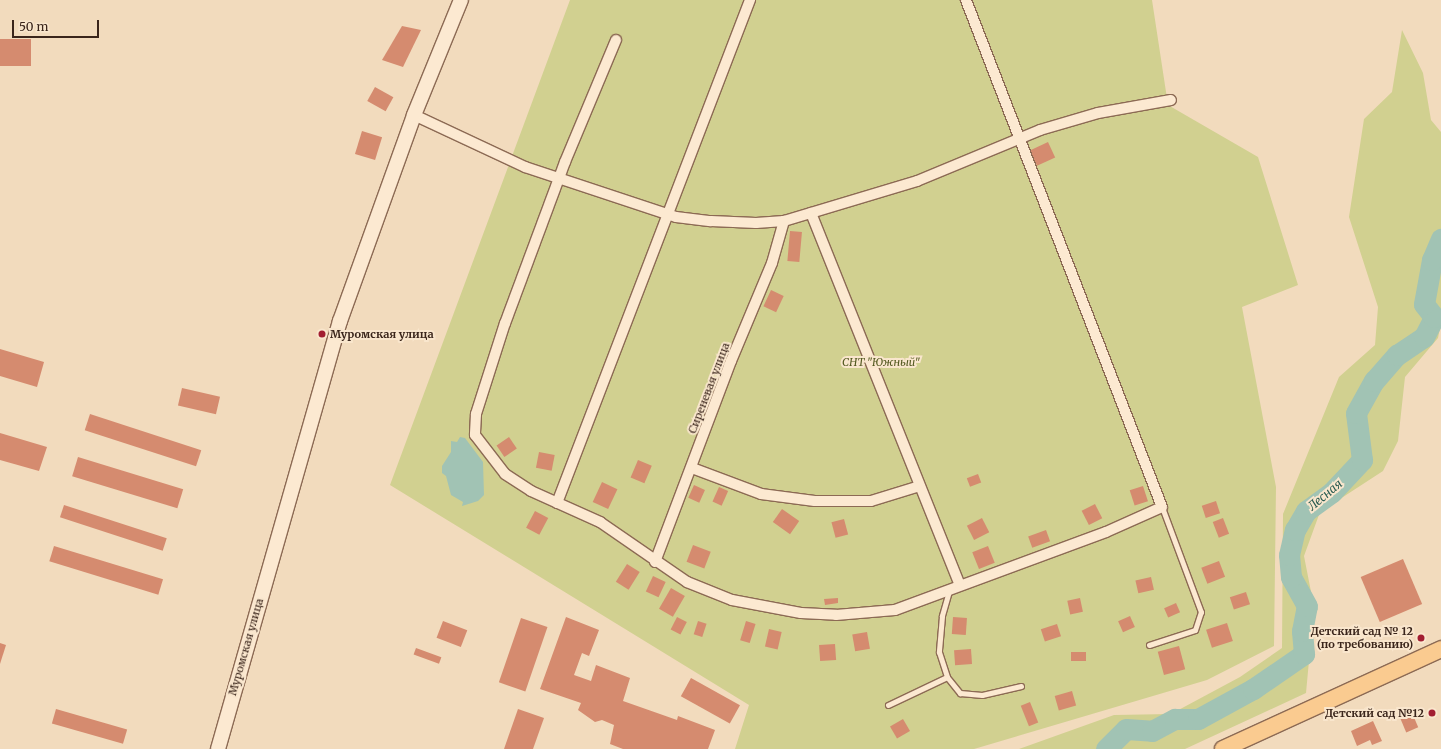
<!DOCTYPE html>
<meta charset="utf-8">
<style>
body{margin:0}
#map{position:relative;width:1441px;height:749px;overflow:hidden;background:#f2dbbd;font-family:Merriweather,serif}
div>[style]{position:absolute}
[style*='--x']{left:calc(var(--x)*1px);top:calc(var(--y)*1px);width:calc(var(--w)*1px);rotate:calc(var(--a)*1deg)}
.green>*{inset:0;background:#d1d090}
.water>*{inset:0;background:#a1c3b4}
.river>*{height:21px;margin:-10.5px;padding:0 10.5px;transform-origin:10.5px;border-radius:10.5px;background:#a1c3b4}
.building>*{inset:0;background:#d58b6f;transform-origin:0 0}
.roads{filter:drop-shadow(1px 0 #8c6a54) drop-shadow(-1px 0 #8c6a54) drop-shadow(0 1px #8c6a54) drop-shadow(0 -1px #8c6a54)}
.service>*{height:5px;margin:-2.5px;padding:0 2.5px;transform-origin:2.5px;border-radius:2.5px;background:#fce9d1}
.minor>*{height:10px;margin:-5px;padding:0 5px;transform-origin:5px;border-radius:5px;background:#fce9d1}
.secondary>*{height:14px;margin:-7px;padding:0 7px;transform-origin:7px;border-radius:7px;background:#fce9d1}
.primary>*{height:16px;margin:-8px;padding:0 8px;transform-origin:8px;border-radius:8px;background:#facb90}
.dots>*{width:11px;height:11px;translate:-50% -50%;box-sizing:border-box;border:2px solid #f9e6cd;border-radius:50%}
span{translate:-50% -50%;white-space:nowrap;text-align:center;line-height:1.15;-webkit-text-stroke:4px #f9e6cd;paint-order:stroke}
.poi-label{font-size:11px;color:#3a251b;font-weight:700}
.left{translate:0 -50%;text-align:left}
.right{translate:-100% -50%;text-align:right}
.park-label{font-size:11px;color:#52581f;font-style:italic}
.street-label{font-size:11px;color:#3a251b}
.water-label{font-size:12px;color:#285b51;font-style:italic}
.scale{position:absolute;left:12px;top:20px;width:87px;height:18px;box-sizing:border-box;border:2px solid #3a251b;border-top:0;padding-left:5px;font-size:12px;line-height:14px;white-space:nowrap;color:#3a251b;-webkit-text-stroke:3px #f9e6cd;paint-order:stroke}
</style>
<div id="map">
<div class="green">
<div style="clip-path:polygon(570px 0,1152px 0,1168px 105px,1258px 157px,1298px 285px,1242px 307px,1276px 487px,1274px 646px,1207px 680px,974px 749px,735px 749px,749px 705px,390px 485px)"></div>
<div style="clip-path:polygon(1402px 30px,1423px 73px,1431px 120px,1441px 132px,1441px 323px,1438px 338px,1405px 377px,1398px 441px,1383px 471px,1320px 512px,1304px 556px,1314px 607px,1306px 693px,1185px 749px,1019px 749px,1114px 715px,1171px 714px,1240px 677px,1282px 648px,1283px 514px,1339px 377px,1375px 345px,1378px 307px,1349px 217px,1364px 119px,1392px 92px)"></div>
</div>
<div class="water">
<div style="clip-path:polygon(460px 437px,465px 438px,483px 462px,484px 495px,478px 501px,462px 506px,463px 502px,451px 495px,446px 476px,442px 473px,442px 466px,451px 452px,451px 441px,457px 442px)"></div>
</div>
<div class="river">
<div style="--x:1106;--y:749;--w:28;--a:-45"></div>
<div style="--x:1126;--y:729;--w:26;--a:4"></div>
<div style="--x:1152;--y:731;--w:26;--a:-28"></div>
<div style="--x:1175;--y:719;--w:23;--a:0"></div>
<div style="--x:1198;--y:719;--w:63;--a:-28.6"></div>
<div style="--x:1253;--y:689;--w:62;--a:-34.5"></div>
<div style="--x:1304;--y:654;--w:23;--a:-95"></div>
<div style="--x:1302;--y:631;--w:25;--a:-79"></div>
<div style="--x:1307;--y:606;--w:33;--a:-119"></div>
<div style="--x:1291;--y:577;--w:22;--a:-95"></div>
<div style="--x:1289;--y:555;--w:26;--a:-77"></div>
<div style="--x:1295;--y:530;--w:22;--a:-60"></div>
<div style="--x:1306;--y:511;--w:32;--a:-36"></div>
<div style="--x:1332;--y:492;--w:44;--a:-46.8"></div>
<div style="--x:1362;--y:460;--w:47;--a:-97.3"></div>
<div style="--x:1356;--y:413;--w:37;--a:-61"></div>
<div style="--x:1374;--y:381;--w:35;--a:-49"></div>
<div style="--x:1397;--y:355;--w:32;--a:-34"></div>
<div style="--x:1424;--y:337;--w:22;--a:-63"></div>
<div style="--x:1434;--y:317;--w:16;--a:-128"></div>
<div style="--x:1424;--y:304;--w:45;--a:-79.7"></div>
<div style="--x:1432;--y:260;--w:23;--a:-67"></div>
</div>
<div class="building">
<div style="clip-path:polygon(402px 26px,421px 30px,403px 67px,382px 60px)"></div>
<div style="left:0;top:39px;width:31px;height:27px"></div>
<div style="left:375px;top:87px;width:21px;height:16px;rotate:29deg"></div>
<div style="left:362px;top:131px;width:21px;height:24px;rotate:17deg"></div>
<div style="left:1048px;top:142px;width:17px;height:20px;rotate:65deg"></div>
<div style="left:790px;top:231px;width:12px;height:30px;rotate:5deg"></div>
<div style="left:771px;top:290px;width:14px;height:18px;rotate:25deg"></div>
<div style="clip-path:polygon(0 349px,44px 362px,37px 387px,0 376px)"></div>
<div style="left:182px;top:388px;width:39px;height:18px;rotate:13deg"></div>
<div style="left:90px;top:414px;width:117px;height:17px;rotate:18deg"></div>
<div style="clip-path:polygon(0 433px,47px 447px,39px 471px,0 460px)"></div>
<div style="left:509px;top:437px;width:14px;height:15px;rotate:56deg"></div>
<div style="left:539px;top:452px;width:16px;height:16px;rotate:11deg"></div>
<div style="left:78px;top:457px;width:110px;height:20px;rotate:17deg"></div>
<div style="left:638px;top:460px;width:15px;height:19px;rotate:23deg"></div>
<div style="left:978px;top:474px;width:9px;height:12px;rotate:69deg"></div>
<div style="left:602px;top:482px;width:17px;height:22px;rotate:25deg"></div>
<div style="left:694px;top:485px;width:12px;height:14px;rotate:24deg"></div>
<div style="left:1143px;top:486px;width:16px;height:14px;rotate:72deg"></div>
<div style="left:719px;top:487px;width:10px;height:16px;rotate:24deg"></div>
<div style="left:1216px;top:501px;width:13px;height:15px;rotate:72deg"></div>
<div style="left:1095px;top:504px;width:16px;height:15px;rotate:63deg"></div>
<div style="left:64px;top:505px;width:108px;height:13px;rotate:18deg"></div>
<div style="left:782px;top:509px;width:21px;height:16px;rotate:35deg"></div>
<div style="left:535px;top:511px;width:15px;height:19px;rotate:28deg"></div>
<div style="left:982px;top:518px;width:16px;height:17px;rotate:63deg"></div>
<div style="left:1223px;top:518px;width:17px;height:11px;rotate:69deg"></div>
<div style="left:844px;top:519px;width:16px;height:13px;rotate:75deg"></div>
<div style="left:1046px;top:530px;width:12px;height:19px;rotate:70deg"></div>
<div style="left:693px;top:545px;width:19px;height:18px;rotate:21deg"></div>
<div style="left:54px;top:546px;width:114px;height:16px;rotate:17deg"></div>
<div style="left:988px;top:546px;width:18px;height:17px;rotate:68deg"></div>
<div style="left:1403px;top:559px;width:49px;height:46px;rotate:67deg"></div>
<div style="left:1219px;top:561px;width:17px;height:19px;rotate:69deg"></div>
<div style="left:627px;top:564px;width:15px;height:21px;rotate:32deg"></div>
<div style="left:653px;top:576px;width:14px;height:17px;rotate:25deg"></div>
<div style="left:1151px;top:577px;width:13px;height:16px;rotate:77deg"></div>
<div style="left:671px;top:588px;width:16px;height:24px;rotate:30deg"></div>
<div style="left:1246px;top:592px;width:13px;height:17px;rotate:72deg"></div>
<div style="clip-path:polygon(838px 598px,838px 603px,825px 605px,824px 599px)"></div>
<div style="left:1080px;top:598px;width:14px;height:13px;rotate:78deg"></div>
<div style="left:1176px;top:603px;width:10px;height:13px;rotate:66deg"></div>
<div style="left:1130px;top:616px;width:12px;height:13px;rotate:66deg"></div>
<div style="clip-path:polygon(566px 617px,599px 630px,589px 656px,582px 653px,574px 675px,591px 681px,596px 665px,630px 678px,623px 701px,677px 720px,678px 716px,715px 730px,708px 749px,623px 749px,610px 744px,614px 725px,602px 720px,595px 722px,578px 710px,581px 703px,540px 689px)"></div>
<div style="left:677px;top:617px;width:11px;height:14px;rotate:27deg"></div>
<div style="left:953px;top:617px;width:14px;height:17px;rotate:4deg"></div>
<div style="left:521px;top:618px;width:28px;height:68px;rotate:19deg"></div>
<div style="left:443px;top:621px;width:26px;height:18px;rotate:21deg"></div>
<div style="left:698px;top:621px;width:9px;height:14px;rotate:18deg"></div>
<div style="left:746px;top:621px;width:10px;height:20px;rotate:17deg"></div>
<div style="left:1227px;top:623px;width:19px;height:22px;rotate:72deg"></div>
<div style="left:1057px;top:624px;width:13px;height:17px;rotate:72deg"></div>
<div style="left:769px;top:629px;width:13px;height:18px;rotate:13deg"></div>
<div style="left:867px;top:632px;width:17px;height:15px;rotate:80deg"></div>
<div style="clip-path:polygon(0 643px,6px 645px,0 664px)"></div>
<div style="left:835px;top:644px;width:16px;height:16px;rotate:86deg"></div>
<div style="left:1179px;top:646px;width:24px;height:22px;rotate:75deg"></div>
<div style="left:416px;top:648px;width:27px;height:7px;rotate:20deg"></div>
<div style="left:971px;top:649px;width:15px;height:17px;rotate:86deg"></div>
<div style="left:1086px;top:652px;width:9px;height:15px;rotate:90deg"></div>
<div style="left:691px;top:678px;width:56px;height:21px;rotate:29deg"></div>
<div style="left:1072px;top:691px;width:15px;height:18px;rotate:74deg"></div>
<div style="left:1030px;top:702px;width:22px;height:10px;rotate:68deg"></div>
<div style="left:1410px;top:708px;width:21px;height:13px;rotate:67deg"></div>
<div style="left:56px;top:709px;width:74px;height:15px;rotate:16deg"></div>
<div style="clip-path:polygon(518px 709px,544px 718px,533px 749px,504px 749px)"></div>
<div style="left:903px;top:719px;width:14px;height:15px;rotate:60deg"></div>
<div style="clip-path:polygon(1373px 721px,1382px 741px,1372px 745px,1370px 740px,1357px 746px,1351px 731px)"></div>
</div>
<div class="roads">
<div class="service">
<div style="--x:949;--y:591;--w:26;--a:106"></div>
<div style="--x:942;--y:616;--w:36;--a:95"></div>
<div style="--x:939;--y:652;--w:26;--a:72"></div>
<div style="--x:947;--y:677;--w:21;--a:51"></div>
<div style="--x:960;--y:693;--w:22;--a:5"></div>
<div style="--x:982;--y:695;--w:40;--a:-13"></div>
<div style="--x:1149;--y:645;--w:48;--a:-18.1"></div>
<div style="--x:1195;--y:630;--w:19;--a:-72"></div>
<div style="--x:1201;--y:612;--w:112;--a:-110.4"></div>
<div style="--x:888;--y:705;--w:65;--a:-25.4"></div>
</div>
<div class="minor">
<div style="--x:616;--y:40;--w:132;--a:112.7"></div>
<div style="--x:565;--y:162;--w:172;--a:110.4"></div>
<div style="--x:505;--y:323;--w:96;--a:107.7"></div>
<div style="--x:476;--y:414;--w:21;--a:93"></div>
<div style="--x:475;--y:435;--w:49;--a:52.4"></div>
<div style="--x:505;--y:474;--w:31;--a:33"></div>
<div style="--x:531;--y:491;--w:76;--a:24.2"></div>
<div style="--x:600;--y:522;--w:106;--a:34.6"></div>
<div style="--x:687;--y:582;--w:48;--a:21.8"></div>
<div style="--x:732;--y:600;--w:70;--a:10.7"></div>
<div style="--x:801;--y:613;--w:35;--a:3"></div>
<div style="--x:836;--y:615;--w:59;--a:-4.8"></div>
<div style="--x:895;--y:610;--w:225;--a:-20.3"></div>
<div style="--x:1106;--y:532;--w:61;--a:-24.1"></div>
<div style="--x:1162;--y:507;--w:544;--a:-111.14"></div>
<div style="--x:414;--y:115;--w:123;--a:25.1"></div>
<div style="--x:525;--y:167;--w:159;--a:18.3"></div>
<div style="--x:676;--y:217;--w:35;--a:7"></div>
<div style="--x:711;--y:221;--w:45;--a:2.5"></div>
<div style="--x:756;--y:223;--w:28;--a:-4"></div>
<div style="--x:784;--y:221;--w:139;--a:-16.7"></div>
<div style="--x:917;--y:181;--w:133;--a:-22.5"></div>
<div style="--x:1040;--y:130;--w:60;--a:-16.3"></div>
<div style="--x:1098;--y:113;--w:74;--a:-10.1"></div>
<div style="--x:811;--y:213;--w:401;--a:68.2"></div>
<div style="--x:692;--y:468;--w:74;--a:20.6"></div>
<div style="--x:761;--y:494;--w:54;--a:7.4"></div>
<div style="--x:815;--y:501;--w:56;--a:0"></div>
<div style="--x:871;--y:501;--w:51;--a:-17"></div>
<div style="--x:557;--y:503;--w:539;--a:-69.01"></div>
<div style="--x:655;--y:562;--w:215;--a:-69.3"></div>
<div style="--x:731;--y:361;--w:106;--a:-67.3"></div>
<div style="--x:772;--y:263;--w:44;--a:-74.1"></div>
</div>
<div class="secondary">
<div style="--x:218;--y:749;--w:445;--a:-74.1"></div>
<div style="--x:340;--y:321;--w:219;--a:-70.2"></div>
<div style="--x:414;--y:115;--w:124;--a:-67.8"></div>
</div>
<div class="primary">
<div style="--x:1223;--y:749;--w:240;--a:-24.6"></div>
</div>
</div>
<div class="dots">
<div style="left:322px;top:334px;background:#a21e31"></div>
<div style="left:1421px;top:638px;background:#a21e31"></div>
<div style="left:1432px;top:713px;background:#a21e31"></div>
</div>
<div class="poi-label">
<span class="left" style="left:330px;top:334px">Муромская улица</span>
<span class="right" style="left:1413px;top:638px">Детский сад № 12<br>(по требованию)</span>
<span class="right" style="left:1424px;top:713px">Детский сад №12</span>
</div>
<div class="park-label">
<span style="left:881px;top:362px">СНТ "Южный"</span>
</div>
<div class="street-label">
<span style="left:709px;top:388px;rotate:-69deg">Сиреневая улица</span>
<span style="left:246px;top:647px;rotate:-74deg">Муромская улица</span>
</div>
<div class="water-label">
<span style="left:1325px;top:495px;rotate:-40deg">Лесная</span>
</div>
<div class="scale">50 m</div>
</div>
